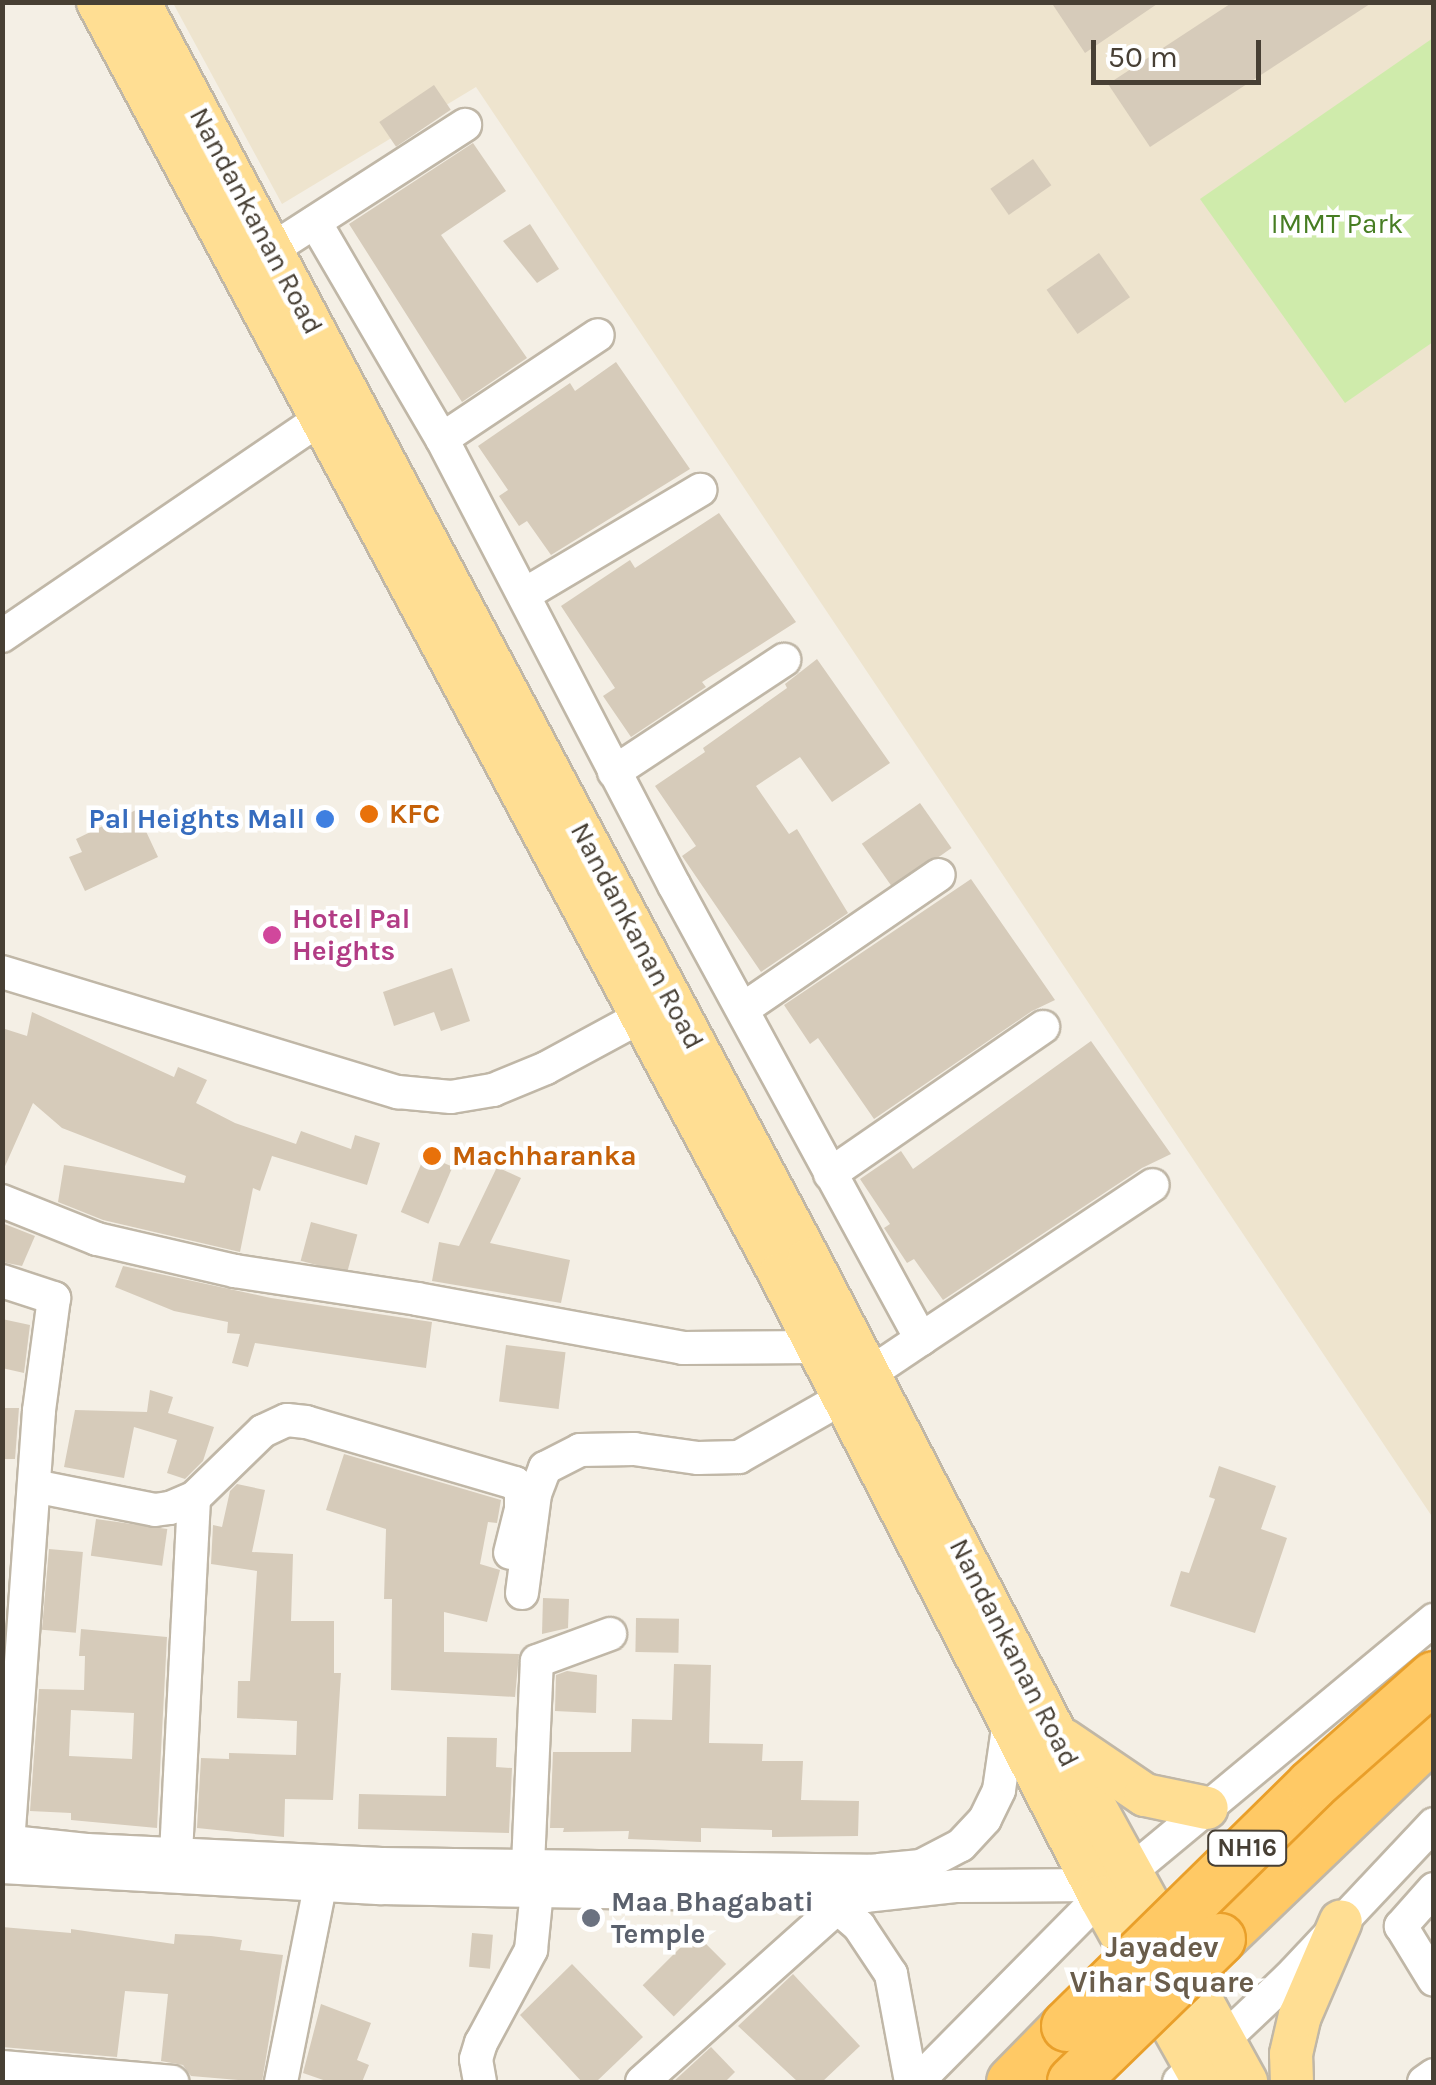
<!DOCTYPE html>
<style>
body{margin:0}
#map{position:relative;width:1436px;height:2085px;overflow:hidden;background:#f4efe5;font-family:Karla,sans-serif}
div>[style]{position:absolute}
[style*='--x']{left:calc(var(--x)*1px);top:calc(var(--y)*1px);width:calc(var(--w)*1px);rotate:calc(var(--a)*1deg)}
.education>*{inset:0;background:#eee4ce}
.green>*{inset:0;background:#cfebab}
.building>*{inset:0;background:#d6cbba;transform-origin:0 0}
.roads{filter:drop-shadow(2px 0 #c0b7a7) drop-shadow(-2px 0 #c0b7a7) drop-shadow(0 2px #c0b7a7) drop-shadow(0 -2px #c0b7a7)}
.minor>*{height:32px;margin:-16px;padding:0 16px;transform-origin:16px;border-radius:16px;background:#fff}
.major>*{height:42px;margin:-21px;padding:0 21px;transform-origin:21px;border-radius:21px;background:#ffde93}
.highway>*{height:50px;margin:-25px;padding:0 25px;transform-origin:25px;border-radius:25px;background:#ffc965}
.bridges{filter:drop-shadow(2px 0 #e99f2a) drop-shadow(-2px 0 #e99f2a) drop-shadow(0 2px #e99f2a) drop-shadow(0 -2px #e99f2a)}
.highway-bridge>*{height:50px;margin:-25px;padding:0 25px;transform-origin:25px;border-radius:25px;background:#ffc965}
.dots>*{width:28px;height:28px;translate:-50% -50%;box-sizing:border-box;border:5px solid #fff;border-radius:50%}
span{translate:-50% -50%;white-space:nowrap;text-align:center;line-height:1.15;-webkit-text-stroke:9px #fff;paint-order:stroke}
.shield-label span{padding:2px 8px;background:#fff;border:2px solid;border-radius:8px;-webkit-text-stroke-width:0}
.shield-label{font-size:25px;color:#473f34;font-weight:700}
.street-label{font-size:28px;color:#473f34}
.park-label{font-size:28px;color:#477d23}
.food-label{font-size:28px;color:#c56008;font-weight:700}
.left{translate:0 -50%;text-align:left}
.shop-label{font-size:28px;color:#366cbe;font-weight:700}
.right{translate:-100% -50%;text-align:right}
.hotel-label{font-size:28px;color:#b23c85;font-weight:700}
.worship-label{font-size:28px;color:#5b616d;font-weight:700}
.neighbourhood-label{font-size:30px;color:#6a5d4b;font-weight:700}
.frame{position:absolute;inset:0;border:5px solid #473f34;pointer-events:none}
.scale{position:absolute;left:1091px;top:40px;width:170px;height:45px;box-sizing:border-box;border:5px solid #473f34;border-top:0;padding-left:12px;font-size:30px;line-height:35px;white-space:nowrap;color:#473f34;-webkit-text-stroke:8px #fff;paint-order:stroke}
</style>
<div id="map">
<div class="education">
<div style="clip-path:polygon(173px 3px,1433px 3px,1433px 1518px,476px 87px,282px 204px)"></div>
</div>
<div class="green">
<div style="clip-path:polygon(1433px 38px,1433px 342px,1345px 403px,1200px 199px)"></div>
</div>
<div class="building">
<div style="clip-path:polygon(1051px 2px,1160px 2px,1085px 53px)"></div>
<div style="clip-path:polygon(1233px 2px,1373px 2px,1150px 147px,1108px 84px)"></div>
<div style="left:434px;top:85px;width:30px;height:66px;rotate:56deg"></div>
<div style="clip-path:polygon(473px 143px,506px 191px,441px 235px,527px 358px,462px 402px,349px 224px)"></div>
<div style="left:1033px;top:159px;width:32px;height:52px;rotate:55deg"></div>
<div style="clip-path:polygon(530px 224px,559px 269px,537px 283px,503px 241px)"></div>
<div style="left:1099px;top:253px;width:54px;height:64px;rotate:55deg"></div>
<div style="clip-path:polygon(616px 362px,690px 469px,551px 555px,527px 521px,519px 526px,499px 496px,508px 490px,478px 446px,570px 383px,575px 391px)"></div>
<div style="clip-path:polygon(719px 513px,796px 622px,702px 682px,706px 687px,631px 737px,603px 696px,615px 688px,561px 606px,630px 560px,635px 568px)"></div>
<div style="clip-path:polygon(817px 659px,890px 763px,832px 802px,800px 757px,756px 786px,789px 834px,797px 829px,848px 913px,761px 972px,682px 856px,696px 846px,655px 786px,705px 752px,703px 748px,787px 688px,785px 684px)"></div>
<div style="left:920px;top:803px;width:55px;height:71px;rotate:55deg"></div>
<div style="clip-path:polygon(136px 810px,158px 857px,85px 891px,69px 857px,82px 852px,76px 839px)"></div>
<div style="clip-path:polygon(971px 879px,1055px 1000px,1032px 1011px,874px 1119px,818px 1038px,810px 1044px,784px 1005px)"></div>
<div style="clip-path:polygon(452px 968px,470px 1021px,441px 1031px,434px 1012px,394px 1026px,383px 992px)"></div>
<div style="clip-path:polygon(32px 1012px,174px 1077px,178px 1067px,207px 1080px,196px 1103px,235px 1123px,296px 1144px,301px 1131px,351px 1149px,355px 1135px,380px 1143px,367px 1185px,272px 1156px,260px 1191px,253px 1188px,240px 1252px,103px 1220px,58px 1202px,64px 1165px,184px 1183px,186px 1176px,62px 1128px,33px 1103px,2px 1173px,2px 1028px,27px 1036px)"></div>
<div style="clip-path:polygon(1091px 1041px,1171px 1154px,1142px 1168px,943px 1300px,914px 1259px,907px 1263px,884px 1228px,890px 1224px,860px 1179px,901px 1151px,913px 1169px)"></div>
<div style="left:425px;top:1155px;width:30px;height:62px;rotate:23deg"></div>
<div style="clip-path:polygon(497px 1167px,521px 1178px,490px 1243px,570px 1260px,561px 1303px,432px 1281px,439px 1242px,459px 1246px)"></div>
<div style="left:311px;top:1222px;width:48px;height:40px;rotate:15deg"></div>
<div style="clip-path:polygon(2px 1223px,35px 1236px,22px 1266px,2px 1262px)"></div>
<div style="clip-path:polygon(123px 1266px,271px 1298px,432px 1322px,426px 1368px,255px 1343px,248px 1367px,232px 1363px,240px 1334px,227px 1333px,228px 1322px,174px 1311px,115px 1287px)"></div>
<div style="clip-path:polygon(2px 1319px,30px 1325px,24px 1373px,2px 1368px)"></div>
<div style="left:506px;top:1345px;width:60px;height:57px;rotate:7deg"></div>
<div style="clip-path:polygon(150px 1390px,173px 1397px,168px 1413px,214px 1427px,203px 1461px,185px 1479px,167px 1473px,177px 1440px,134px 1427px,124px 1478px,64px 1467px,75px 1410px,147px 1412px)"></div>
<div style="clip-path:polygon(2px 1408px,19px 1408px,15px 1459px,2px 1459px)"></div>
<div style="clip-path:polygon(344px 1454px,501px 1500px,497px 1523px,488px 1522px,480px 1564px,500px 1570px,487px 1622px,444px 1612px,444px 1652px,519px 1654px,515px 1697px,391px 1690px,392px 1599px,384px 1599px,386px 1529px,326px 1510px)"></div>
<div style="clip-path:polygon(1219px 1466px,1276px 1486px,1261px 1529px,1287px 1538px,1255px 1633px,1170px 1606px,1181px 1571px,1189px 1573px,1215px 1499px,1209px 1497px)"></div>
<div style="clip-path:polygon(237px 1484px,265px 1490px,252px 1552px,293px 1554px,291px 1621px,334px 1621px,334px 1673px,341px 1673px,333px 1800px,285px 1799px,284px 1837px,197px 1828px,201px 1758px,229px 1759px,229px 1753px,296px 1755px,297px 1721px,237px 1718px,238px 1681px,250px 1681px,257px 1571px,211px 1564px,213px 1525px,222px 1527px,230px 1491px)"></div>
<div style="left:96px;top:1519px;width:72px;height:37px;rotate:8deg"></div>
<div style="left:49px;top:1549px;width:34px;height:81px;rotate:5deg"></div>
<div style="clip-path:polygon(543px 1598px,569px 1599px,568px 1628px,542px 1634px)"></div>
<div style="left:636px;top:1618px;width:43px;height:34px;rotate:1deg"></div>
<div style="clip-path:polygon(evenodd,81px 1629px,167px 1637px,157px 1828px,71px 1820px,71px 1813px,30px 1811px,39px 1689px,84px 1690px,85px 1656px,79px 1656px,81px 1629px,71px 1710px,134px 1713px,132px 1759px,69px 1756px,71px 1710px)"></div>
<div style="clip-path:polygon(674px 1664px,711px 1665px,709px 1743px,763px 1744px,762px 1761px,803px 1761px,801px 1800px,859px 1801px,858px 1836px,772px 1837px,772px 1830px,701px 1828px,701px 1842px,628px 1839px,629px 1831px,563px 1832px,564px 1828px,550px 1828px,553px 1752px,631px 1752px,632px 1719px,672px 1720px)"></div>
<div style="clip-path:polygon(567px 1671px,597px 1675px,596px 1713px,555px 1711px,556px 1675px)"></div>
<div style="clip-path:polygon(447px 1737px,497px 1738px,496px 1767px,512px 1768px,509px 1833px,358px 1829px,359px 1794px,446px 1796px)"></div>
<div style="clip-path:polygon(2px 1927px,71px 1933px,71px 1929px,174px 1944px,175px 1934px,211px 1936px,242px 1940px,240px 1950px,283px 1955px,262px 2082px,191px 2076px,183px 2065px,161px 2061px,168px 1994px,125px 1991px,117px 2057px,2px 2047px)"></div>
<div style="left:472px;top:1933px;width:21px;height:34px;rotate:5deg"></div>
<div style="left:695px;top:1933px;width:44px;height:74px;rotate:45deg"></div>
<div style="clip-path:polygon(572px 1964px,643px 2037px,596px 2082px,582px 2082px,520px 2015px)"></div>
<div style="clip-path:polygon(793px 1974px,860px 2046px,822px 2082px,798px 2082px,738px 2026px)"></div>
<div style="clip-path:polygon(321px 2004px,371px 2023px,357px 2060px,369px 2065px,362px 2082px,329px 2082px,303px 2073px)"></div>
<div style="clip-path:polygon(711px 2047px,735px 2072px,725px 2082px,673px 2082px)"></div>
</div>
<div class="roads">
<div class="minor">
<div style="--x:315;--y:222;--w:251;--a:59.7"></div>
<div style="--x:442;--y:439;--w:503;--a:62.52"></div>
<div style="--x:674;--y:885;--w:517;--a:61.45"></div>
<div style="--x:921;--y:1339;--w:278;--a:-33.6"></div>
<div style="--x:271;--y:250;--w:231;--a:-32.8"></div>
<div style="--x:442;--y:439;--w:187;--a:-33.7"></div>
<div style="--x:525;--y:594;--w:204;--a:-30.7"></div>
<div style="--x:2;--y:636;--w:387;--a:-34.3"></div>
<div style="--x:614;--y:772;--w:204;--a:-33.4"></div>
<div style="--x:2;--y:972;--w:414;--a:16.9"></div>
<div style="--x:398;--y:1092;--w:53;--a:5.4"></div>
<div style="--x:451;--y:1097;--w:43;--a:-9.5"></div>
<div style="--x:493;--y:1090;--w:57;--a:-22.5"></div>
<div style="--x:546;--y:1068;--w:109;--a:-28.4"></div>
<div style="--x:743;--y:1009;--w:237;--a:-34.4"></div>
<div style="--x:830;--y:1174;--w:259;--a:-34.6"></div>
<div style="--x:2;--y:1201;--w:102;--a:21.8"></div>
<div style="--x:97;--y:1239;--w:142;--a:13.1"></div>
<div style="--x:235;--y:1271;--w:184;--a:8.7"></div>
<div style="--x:417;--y:1299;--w:270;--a:10.4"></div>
<div style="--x:683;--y:1348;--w:135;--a:-0.4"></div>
<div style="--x:2;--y:1281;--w:55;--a:18.1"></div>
<div style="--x:54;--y:1298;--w:114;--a:97.6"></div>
<div style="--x:39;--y:1411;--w:432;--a:94.1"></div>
<div style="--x:869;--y:1374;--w:63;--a:-33.9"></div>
<div style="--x:34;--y:1486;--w:123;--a:11.2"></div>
<div style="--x:155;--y:1510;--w:15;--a:-8"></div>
<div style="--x:170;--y:1508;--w:26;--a:-23"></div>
<div style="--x:194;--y:1498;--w:96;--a:-44.2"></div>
<div style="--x:263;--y:1431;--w:26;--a:-25"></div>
<div style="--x:287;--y:1420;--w:19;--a:6"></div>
<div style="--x:306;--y:1422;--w:218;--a:16.3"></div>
<div style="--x:515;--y:1483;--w:12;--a:59"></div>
<div style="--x:521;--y:1493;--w:16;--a:90"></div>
<div style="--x:521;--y:1509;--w:45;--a:104"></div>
<div style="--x:522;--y:1593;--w:100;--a:-82.5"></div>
<div style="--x:535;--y:1494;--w:28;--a:-69"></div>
<div style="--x:545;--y:1468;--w:39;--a:-27"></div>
<div style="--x:580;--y:1450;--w:54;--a:-1.1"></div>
<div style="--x:634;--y:1449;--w:65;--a:8"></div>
<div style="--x:698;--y:1458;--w:41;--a:-1.4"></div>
<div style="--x:739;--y:1457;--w:121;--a:-29.7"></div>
<div style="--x:2;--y:1841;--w:85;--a:6"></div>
<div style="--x:87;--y:1850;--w:295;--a:2.7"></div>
<div style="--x:382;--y:1864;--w:487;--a:0.8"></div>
<div style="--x:869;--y:1871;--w:52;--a:-5.5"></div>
<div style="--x:921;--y:1866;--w:45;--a:-27.7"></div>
<div style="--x:961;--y:1845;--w:35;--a:-47"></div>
<div style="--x:985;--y:1819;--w:32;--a:-64"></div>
<div style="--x:999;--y:1790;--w:76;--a:-81.7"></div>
<div style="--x:176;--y:1854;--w:356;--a:-87.1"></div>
<div style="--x:528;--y:1865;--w:204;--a:-87.5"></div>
<div style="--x:537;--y:1661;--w:78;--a:-20.3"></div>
<div style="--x:2;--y:1867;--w:380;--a:3.2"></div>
<div style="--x:381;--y:1888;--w:156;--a:1.1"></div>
<div style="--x:537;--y:1891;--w:328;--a:0.9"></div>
<div style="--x:865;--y:1896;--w:93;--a:-6.2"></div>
<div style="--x:957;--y:1886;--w:137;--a:-0.4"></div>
<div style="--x:1130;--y:1872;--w:395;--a:-39.7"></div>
<div style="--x:1434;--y:1889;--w:50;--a:131.7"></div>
<div style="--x:1401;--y:1926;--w:63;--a:58.6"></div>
<div style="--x:823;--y:1895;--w:48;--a:40.7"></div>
<div style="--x:859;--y:1926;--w:58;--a:56.3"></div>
<div style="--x:891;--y:1974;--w:110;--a:79.5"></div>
<div style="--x:2;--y:2067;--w:171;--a:5"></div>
<div style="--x:281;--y:2082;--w:200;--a:-78.7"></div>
<div style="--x:480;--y:2082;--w:23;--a:-100"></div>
<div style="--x:476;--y:2059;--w:17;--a:-73"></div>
<div style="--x:481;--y:2043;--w:106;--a:-61.7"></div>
<div style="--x:531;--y:1950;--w:59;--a:-84.2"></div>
<div style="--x:642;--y:2082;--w:263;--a:-41.8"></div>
<div style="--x:917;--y:2082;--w:260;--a:-45.3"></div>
<div style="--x:1179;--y:2082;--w:150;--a:-43.4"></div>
<div style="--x:1288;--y:1979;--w:213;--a:-46.7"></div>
<div style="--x:1424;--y:2082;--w:12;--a:-35"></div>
</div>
<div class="major">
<div style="--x:98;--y:2;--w:1443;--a:61.8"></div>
<div style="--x:780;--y:1274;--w:700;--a:62.81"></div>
<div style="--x:1100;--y:1897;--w:212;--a:60.7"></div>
<div style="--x:139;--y:2;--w:1424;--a:61.94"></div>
<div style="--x:809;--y:1259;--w:560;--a:62.57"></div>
<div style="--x:1067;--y:1756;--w:372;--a:61.2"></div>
<div style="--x:1064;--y:1740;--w:98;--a:34.2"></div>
<div style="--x:1145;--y:1795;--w:63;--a:11.8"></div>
<div style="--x:1292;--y:2082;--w:28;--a:-92"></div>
<div style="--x:1291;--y:2054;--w:39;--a:-77"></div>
<div style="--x:1300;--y:2016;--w:103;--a:-66.7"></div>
</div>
<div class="highway">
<div style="--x:1220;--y:1939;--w:296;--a:-43.8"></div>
<div style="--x:1012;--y:2082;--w:78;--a:-45.5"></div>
</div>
</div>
<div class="bridges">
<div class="highway-bridge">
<div style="--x:1067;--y:2026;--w:344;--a:-44.5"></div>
<div style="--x:1312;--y:1785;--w:163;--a:-41.5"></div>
<div style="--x:1073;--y:2082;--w:205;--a:-44.2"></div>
</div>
</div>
<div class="dots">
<div style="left:369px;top:814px;background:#e8710a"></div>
<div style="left:325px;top:819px;background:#3f7fe0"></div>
<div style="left:272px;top:935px;background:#d1479c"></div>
<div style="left:432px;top:1156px;background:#e8710a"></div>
<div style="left:591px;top:1918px;background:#6b7280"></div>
</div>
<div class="shield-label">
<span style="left:1247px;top:1848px">NH16</span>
</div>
<div class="street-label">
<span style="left:256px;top:221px;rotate:62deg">Nandankanan Road</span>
<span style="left:637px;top:936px;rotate:62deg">Nandankanan Road</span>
<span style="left:1014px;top:1653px;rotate:63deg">Nandankanan Road</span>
</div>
<div class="park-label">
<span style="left:1337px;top:224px">IMMT Park</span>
</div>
<div class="food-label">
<span class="left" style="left:389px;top:814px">KFC</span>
<span class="left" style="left:452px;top:1156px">Machharanka</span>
</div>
<div class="shop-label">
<span class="right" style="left:305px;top:819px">Pal Heights Mall</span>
</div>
<div class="hotel-label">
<span class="left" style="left:292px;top:935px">Hotel Pal<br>Heights</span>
</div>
<div class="worship-label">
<span class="left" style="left:611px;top:1918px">Maa Bhagabati<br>Temple</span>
</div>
<div class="neighbourhood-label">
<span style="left:1162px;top:1964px">Jayadev<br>Vihar Square</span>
</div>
<div class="frame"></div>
<div class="scale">50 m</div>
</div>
